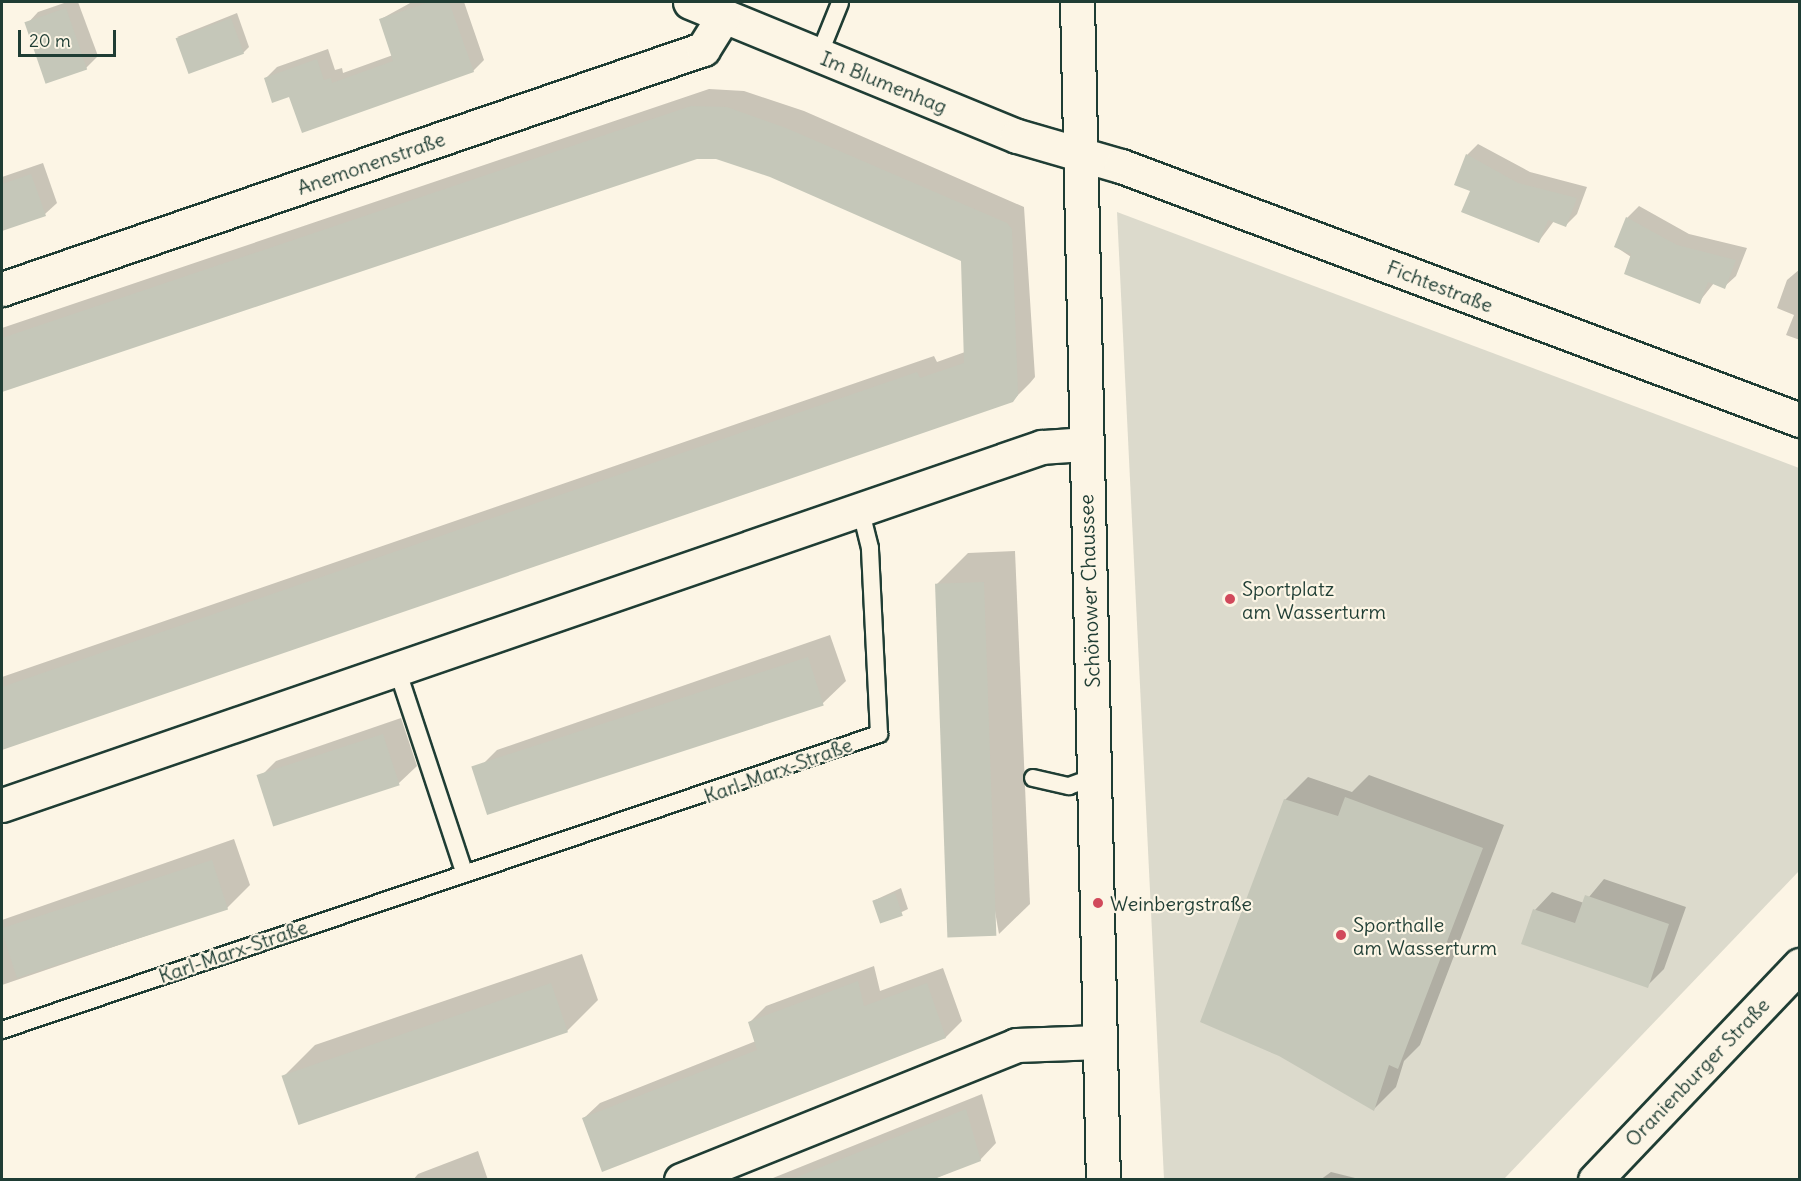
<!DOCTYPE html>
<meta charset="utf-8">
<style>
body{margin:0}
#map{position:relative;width:1801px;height:1181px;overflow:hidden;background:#fcf5e5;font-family:Delius,sans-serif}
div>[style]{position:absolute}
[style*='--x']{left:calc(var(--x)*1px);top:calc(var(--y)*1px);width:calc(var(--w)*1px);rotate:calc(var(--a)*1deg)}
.green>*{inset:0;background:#dcdacc}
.shadow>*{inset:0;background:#0003}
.building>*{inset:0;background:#c5c7b9;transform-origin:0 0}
.roads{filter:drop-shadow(2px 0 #1f3d34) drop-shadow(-2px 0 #1f3d34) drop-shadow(0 2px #1f3d34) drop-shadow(0 -2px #1f3d34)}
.lane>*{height:16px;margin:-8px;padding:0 8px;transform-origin:8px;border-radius:8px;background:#fcf5e5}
.street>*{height:33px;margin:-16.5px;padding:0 16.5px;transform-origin:16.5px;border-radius:16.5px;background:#fcf5e5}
.secondary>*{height:33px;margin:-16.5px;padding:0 16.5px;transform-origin:16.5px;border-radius:16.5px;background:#fcf5e5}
.dots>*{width:16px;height:16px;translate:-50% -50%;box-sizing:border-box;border:3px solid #fcf5e5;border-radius:50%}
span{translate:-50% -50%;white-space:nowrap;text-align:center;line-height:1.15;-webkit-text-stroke:4.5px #fcf5e5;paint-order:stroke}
.street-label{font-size:20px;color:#1f3d34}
.poi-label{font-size:20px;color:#1f3d34}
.left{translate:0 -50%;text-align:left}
.frame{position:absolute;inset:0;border:3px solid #1f3d34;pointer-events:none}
.scale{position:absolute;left:18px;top:30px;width:98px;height:27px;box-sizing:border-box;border:3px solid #1f3d34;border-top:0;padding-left:8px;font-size:18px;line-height:21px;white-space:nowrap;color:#1f3d34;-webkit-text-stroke:4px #fcf5e5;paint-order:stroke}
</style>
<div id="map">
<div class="green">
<div style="clip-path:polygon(1117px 212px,1799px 468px,1799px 871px,1504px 1179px,1164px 1179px)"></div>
</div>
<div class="shadow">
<div style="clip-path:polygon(67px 2px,78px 2px,98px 56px,86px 68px,27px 24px,38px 12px)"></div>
<div style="clip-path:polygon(412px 2px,464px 2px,484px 60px,473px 71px,290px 95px,266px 78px,277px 67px,328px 49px,335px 70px,342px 68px,343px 73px,393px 55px,381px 19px)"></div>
<div style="clip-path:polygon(237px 13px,249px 47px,243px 53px,177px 37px)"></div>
<div style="clip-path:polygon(709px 89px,744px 91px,804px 111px,1024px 207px,1035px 377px,1030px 383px,1012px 401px,2px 748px,2px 677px,934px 356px,937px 362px,965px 352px,962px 260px,770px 176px,716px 157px,697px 157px,2px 391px,2px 328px)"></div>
<div style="clip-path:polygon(1478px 144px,1530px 172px,1587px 187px,1577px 214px,1565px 226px,1554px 221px,1539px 241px,1472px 190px,1467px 155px)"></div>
<div style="clip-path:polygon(43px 163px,57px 203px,45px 214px,2px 229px,2px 177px)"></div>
<div style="clip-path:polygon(1639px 206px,1689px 234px,1747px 248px,1736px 276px,1724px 287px,1714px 283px,1699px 302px,1616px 247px,1627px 218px)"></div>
<div style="clip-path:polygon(1800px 269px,1800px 340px,1786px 335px,1794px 315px,1777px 308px,1787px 280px)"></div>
<div style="clip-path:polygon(1015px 551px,1030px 904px,999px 934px,937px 584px,968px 553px)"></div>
<div style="clip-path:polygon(830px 635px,846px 681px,823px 703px,475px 772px,497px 750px)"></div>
<div style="clip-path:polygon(401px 718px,417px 766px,399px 783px,259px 778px,276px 761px)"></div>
<div style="clip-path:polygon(1369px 775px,1504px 825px,1420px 1045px,1404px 1061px,1396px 1087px,1374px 1109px,1285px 800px,1308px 777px,1352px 792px)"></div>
<div style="clip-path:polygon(234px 839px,250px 885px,227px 908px,2px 985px,2px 920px)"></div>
<div style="clip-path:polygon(1604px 879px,1686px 907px,1664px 969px,1647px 986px,1535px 910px,1552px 892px,1584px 903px)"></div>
<div style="clip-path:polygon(901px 888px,908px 909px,881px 922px,873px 901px)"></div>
<div style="clip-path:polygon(582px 954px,598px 1000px,567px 1031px,284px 1076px,315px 1045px)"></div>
<div style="clip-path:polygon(874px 966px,880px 991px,943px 968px,962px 1021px,946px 1037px,583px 1119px,600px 1103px,756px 1041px,750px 1022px,766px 1006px)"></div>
<div style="clip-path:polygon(982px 1094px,996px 1143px,980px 1160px,931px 1180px,768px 1180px)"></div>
<div style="clip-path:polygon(478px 1151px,488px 1180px,413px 1180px,418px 1174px)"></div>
<div style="clip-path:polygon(1331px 1172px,1363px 1180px,1320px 1180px)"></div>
</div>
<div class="building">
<div style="clip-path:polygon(430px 2px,449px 2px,474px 72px,302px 133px,289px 97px,272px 103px,264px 78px,317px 59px,324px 80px,331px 78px,332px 83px,393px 61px,379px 19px)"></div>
<div style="left:66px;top:8px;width:65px;height:44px;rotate:71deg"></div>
<div style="left:231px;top:18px;width:38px;height:59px;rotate:70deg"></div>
<div style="clip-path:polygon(691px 106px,727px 107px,786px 128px,1007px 223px,1012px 229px,1018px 395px,1013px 402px,2px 750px,2px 687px,917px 372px,920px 378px,964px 363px,961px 261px,770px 177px,716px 159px,697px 159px,2px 392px,2px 338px)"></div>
<div style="clip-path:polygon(1466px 154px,1518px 183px,1577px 198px,1566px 227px,1548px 220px,1539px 243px,1461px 212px,1470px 191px,1454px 185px)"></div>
<div style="clip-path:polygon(31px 174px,46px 216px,2px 231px,2px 184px)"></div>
<div style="clip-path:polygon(1626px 217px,1677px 245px,1736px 260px,1725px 289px,1708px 282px,1700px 304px,1624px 274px,1631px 254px,1614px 247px)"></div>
<div style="left:984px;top:582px;width:354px;height:49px;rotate:88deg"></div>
<div style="left:808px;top:657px;width:51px;height:354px;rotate:72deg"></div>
<div style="left:383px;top:734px;width:54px;height:133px;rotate:72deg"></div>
<div style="clip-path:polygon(1345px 797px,1483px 848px,1398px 1069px,1389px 1065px,1374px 1111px,1279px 1056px,1200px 1022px,1284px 799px,1338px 816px)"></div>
<div style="left:212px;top:860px;width:52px;height:222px;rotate:72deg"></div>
<div style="left:895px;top:893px;width:24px;height:24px;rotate:71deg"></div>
<div style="clip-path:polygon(1585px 895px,1669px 924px,1648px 988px,1521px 944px,1533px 909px,1575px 923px)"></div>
<div style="clip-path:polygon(858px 981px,864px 1006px,927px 983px,946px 1038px,602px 1172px,582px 1118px,757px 1050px,748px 1022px)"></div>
<div style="left:551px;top:983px;width:52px;height:285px;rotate:71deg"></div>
<div style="clip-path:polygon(966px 1109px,981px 1161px,934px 1179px,792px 1179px)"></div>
</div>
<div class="roads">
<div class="lane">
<div style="--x:819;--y:55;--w:56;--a:-68"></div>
<div style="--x:398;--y:672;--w:210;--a:71.7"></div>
<div style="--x:1033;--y:778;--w:37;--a:13"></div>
<div style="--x:1069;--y:786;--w:27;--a:-20"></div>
<div style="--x:2;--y:1030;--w:926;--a:-18.65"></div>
<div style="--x:879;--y:734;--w:186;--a:-92.8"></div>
<div style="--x:870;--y:548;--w:36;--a:-104"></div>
</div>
<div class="street">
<div style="--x:690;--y:2;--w:353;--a:22.3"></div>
<div style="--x:1017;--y:136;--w:108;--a:16.1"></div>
<div style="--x:1121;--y:166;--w:725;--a:20.51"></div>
<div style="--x:2;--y:289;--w:741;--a:-18.9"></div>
<div style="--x:703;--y:49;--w:39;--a:-58"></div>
<div style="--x:2;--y:805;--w:1100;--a:-19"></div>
<div style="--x:1042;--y:447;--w:43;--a:-4"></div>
</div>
<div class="secondary">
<div style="--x:1077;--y:2;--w:1178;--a:88.74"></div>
<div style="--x:681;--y:1180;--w:361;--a:-21.9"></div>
<div style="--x:1016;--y:1045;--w:84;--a:-2"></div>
<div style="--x:1595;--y:1180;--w:297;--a:-46.4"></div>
</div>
</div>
<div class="dots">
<div style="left:1230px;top:599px;background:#d1495b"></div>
<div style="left:1098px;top:903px;background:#d1495b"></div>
<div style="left:1341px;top:935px;background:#d1495b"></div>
</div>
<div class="street-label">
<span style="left:884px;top:82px;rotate:22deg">Im Blumenhag</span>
<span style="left:371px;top:163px;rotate:-19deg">Anemonenstraße</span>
<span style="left:1440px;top:286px;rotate:21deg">Fichtestraße</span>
<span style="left:1089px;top:591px;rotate:-92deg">Schönower Chaussee</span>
<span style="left:778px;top:770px;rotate:-20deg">Karl-Marx-Straße</span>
<span style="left:233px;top:951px;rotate:-19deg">Karl-Marx-Straße</span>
<span style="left:1697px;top:1072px;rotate:-46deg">Oranienburger Straße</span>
</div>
<div class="poi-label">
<span class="left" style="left:1242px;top:600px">Sportplatz<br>am Wasserturm</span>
<span class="left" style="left:1110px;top:903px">Weinbergstraße</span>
<span class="left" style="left:1353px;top:936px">Sporthalle<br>am Wasserturm</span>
</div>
<div class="frame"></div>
<div class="scale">20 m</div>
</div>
